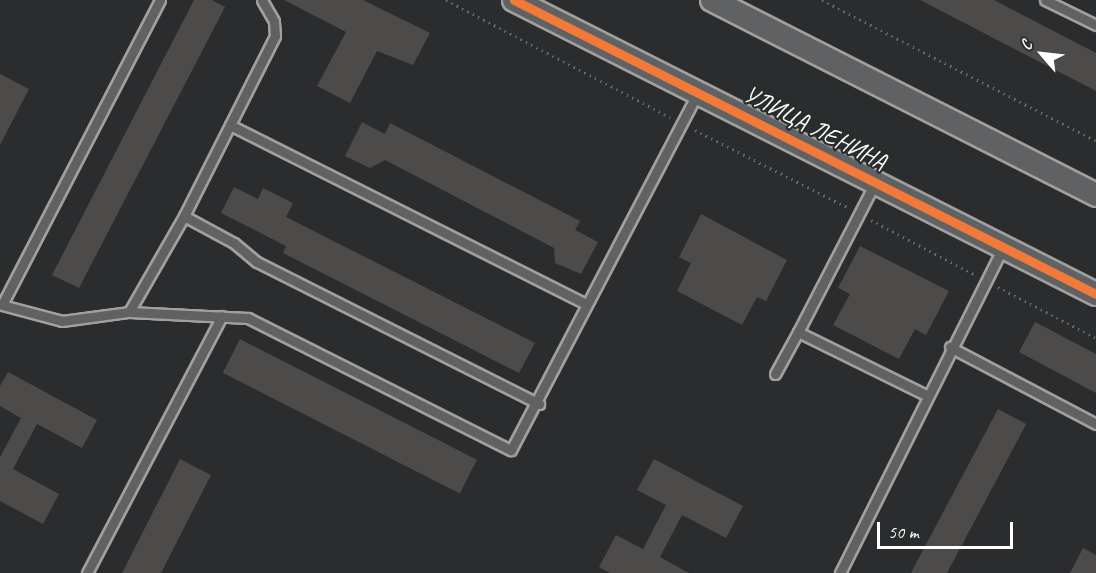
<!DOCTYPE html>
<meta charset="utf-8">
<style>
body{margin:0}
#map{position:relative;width:1096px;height:573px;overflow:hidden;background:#2b2c2d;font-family:Caveat,sans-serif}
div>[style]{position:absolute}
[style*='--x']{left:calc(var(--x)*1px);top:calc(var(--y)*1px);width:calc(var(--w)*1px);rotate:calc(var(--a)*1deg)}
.building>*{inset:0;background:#4d4a4a;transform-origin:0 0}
.path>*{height:3px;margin-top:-1.5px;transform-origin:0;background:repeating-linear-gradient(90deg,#686969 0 1.5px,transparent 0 6px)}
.roads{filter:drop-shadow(2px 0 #a0a0a0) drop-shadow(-2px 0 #a0a0a0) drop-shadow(0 2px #a0a0a0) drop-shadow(0 -2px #a0a0a0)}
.service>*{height:9px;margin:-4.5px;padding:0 4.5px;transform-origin:4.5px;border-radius:4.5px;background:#606162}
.tertiary>*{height:22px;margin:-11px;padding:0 11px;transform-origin:11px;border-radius:11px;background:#606162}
.cycleway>*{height:9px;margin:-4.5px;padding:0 4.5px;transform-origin:4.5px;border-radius:4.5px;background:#f17a3a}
span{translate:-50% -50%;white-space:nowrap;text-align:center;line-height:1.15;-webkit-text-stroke:4.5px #2a2d2e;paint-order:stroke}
.street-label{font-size:24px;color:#fff}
.north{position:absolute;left:1012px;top:24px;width:60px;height:60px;-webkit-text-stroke:4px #2a2d2e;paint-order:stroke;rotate:298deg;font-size:16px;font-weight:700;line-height:24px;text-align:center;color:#fff}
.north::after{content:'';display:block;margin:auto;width:21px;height:27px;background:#fff;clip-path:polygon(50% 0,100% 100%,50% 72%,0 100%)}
.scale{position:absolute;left:877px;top:522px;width:136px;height:27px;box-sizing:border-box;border:3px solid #fff;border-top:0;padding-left:8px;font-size:18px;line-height:21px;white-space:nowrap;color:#fff;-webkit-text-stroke:4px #2a2d2e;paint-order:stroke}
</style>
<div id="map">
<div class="building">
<div style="clip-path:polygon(194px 0,212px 0,225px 7px,79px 288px,52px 275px)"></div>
<div style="clip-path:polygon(284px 0,363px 0,430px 33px,413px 65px,377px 51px,350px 103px,317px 86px,346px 32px)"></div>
<div style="clip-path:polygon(920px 0,994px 0,1096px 53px,1096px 91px)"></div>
<div style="clip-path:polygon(0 74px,29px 89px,0 145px)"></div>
<div style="clip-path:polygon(362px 122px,385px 134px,390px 123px,580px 221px,575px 230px,598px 242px,581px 274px,555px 263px,554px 248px,385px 160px,370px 168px,345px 156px)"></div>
<div style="clip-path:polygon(234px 187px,258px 199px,263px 188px,293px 203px,286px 217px,535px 343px,519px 373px,283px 253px,286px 246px,221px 213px)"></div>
<div style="clip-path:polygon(701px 214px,787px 260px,766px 301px,757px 297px,742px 325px,677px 291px,691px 263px,679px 257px)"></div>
<div style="clip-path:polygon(860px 246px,949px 291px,926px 335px,915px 329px,899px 359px,833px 325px,850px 294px,838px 288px)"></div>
<div style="clip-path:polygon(1035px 322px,1096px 354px,1096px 393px,1019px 352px)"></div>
<div style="left:240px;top:339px;width:266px;height:38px;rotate:27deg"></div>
<div style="clip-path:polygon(8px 372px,97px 420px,82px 448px,37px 424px,13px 469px,59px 494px,43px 524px,0 501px,0 457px,21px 418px,0 406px,0 386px)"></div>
<div style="left:998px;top:409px;width:32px;height:185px;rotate:28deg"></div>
<div style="clip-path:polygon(180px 459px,211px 475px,161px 573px,122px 573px)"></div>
<div style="clip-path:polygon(654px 459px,743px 506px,726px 538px,682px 515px,660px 557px,689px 573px,610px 573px,599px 567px,616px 535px,643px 549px,666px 505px,637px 490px)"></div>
<div style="clip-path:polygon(1083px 548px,1096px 555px,1096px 573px,1070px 573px)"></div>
</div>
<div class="path">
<div style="--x:446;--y:0;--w:253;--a:27.6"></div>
<div style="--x:822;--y:0;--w:308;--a:27.2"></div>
<div style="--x:695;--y:130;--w:170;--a:26.9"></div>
<div style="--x:871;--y:220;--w:120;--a:27.8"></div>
<div style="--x:998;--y:287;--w:110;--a:27.5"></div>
</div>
<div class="roads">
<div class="service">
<div style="--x:160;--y:0;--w:343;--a:117.4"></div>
<div style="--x:2;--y:305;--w:62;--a:14.9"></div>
<div style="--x:62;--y:321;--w:68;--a:-7.7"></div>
<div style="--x:129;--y:312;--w:119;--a:2.9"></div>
<div style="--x:248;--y:318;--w:294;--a:26.7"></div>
<div style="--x:511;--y:450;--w:403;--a:-62.4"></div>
<div style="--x:1045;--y:0;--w:57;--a:26.1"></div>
<div style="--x:230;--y:125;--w:398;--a:26.7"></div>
<div style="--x:876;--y:181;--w:170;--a:117.3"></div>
<div style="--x:798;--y:332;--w:143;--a:26.2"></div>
<div style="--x:184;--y:216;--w:57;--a:28.4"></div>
<div style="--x:234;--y:243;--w:30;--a:40"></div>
<div style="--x:257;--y:262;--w:316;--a:26.7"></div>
<div style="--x:129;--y:312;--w:111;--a:-60.2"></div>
<div style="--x:184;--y:216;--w:202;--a:-63.2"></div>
<div style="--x:275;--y:36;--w:15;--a:-94"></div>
<div style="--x:274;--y:21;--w:24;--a:-120"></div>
<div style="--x:950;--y:347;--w:165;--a:27.8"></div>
<div style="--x:775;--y:374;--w:48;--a:-61.3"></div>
<div style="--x:87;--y:573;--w:290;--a:-62.3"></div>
<div style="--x:840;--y:573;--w:364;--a:-63.4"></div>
</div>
<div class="tertiary">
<div style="--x:514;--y:0;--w:652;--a:26.8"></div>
<div style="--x:712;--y:0;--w:431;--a:26.9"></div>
</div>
</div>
<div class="cycleway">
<div style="--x:514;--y:0;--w:652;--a:26.8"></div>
</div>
<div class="street-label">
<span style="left:815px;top:128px;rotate:27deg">УЛИЦА ЛЕНИНА</span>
</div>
<div class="north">С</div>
<div class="scale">50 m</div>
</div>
